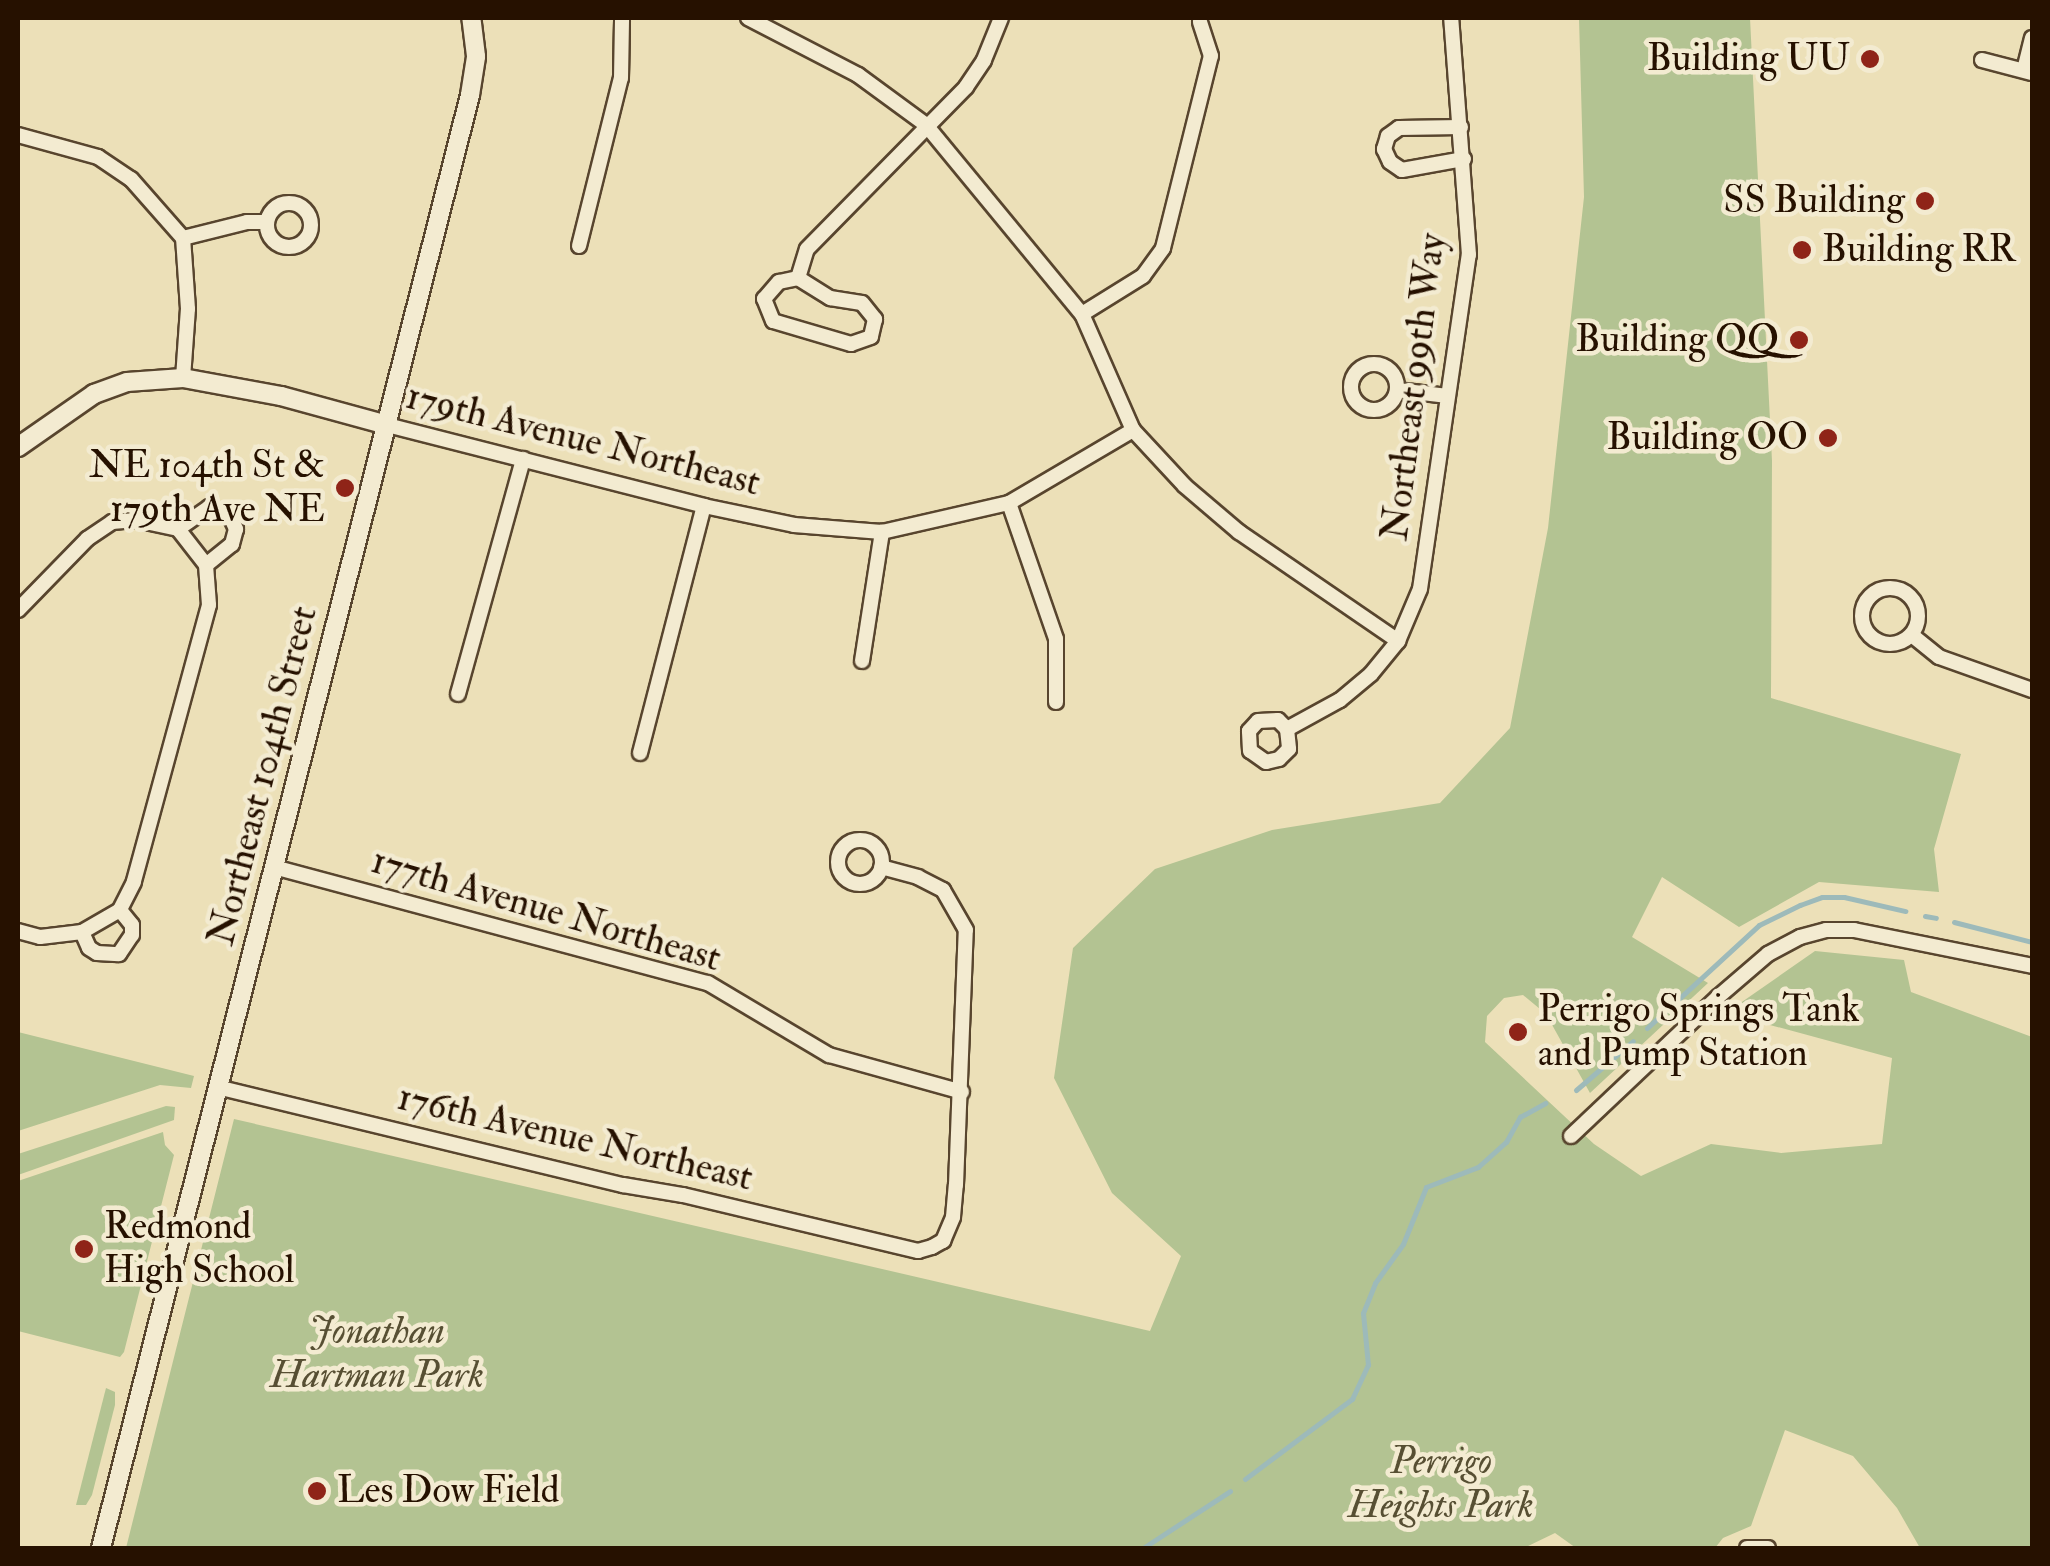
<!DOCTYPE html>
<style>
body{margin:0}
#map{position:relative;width:2050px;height:1566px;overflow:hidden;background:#ece0b8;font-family:"IM FELL Double Pica",serif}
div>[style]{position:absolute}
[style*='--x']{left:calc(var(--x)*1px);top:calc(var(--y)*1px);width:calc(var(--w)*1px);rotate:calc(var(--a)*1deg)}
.green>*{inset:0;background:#b3c392}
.stream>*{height:5px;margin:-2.5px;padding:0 2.5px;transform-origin:2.5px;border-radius:2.5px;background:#9dbaba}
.roads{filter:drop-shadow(2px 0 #58452e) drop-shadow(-2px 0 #58452e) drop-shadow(0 2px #58452e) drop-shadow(0 -2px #58452e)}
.minor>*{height:14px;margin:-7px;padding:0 7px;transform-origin:7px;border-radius:7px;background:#f3ebd1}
.minor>.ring{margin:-7px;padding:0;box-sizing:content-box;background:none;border:14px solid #f3ebd1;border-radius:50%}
.tertiary>*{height:18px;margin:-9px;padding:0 9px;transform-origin:9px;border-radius:9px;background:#f3ebd1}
.dots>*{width:28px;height:28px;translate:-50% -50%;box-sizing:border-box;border:5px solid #f3ebd1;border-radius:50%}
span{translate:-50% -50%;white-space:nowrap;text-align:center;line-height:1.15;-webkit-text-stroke:9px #f3ebd1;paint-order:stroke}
.poi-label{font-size:38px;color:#261100}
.right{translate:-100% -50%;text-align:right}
.left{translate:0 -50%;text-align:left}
.street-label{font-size:38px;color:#261100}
.park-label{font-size:38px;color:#574f33;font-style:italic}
.frame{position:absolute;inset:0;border:20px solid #261100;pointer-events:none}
</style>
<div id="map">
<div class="green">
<div style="clip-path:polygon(1579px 18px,1750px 18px,1772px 461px,1771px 698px,1961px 754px,1934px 849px,1939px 892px,1819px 882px,1739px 927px,1662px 877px,1632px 937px,1708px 983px,1590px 1093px,1546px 1014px,1523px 995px,1504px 998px,1487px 1016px,1485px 1042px,1594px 1144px,1641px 1176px,1711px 1144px,1781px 1153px,1882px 1144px,1892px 1058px,1726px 1013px,1815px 951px,1904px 960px,1911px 992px,2032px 1037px,2032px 1548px,1920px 1548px,1897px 1508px,1853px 1456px,1785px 1430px,1751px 1526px,1723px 1538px,1715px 1548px,1576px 1548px,1555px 1533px,1524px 1548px,126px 1548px,234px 1119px,1150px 1331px,1181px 1256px,1112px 1193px,1054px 1078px,1073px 948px,1155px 869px,1272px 830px,1440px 803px,1510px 728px,1548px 528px,1584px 197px)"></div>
<div style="clip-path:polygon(18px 1032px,194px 1076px,191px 1088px,160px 1085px,18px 1131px)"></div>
<div style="clip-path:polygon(166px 1106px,175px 1107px,174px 1120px,18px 1175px,18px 1154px)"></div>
<div style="clip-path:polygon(163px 1132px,165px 1145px,174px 1155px,124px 1352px,120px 1357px,18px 1331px,18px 1181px)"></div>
<div style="clip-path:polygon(106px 1388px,115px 1392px,115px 1405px,92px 1495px,86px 1505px,76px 1505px)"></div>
</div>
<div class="stream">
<div style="--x:1925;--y:916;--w:11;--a:10"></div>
<div style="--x:1954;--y:922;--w:81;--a:14.4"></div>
<div style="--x:1647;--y:1028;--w:152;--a:-42.6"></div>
<div style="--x:1759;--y:925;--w:46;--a:-26"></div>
<div style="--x:1800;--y:905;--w:23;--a:-20"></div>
<div style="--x:1822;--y:897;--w:22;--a:0"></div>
<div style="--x:1844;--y:897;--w:63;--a:12.9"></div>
<div style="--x:1576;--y:1090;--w:75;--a:-40.7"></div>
<div style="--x:1245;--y:1479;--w:134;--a:-36.8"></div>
<div style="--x:1352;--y:1399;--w:38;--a:-65"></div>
<div style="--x:1368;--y:1365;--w:52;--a:-95.5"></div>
<div style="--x:1363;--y:1313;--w:32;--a:-68"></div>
<div style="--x:1375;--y:1283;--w:48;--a:-54.3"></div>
<div style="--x:1403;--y:1244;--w:61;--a:-68"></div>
<div style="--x:1426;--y:1187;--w:56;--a:-21"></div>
<div style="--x:1478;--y:1167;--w:38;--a:-42"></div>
<div style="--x:1506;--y:1142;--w:29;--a:-61"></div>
<div style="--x:1520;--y:1117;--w:29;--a:-29"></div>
<div style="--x:1143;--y:1548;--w:104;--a:-33.2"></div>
</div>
<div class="roads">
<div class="minor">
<div style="--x:748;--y:18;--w:124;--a:27.4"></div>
<div style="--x:858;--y:75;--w:84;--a:36.3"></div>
<div style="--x:926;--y:125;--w:245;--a:50.5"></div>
<div style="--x:1082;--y:314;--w:127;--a:66.3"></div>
<div style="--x:1133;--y:430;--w:76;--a:47.1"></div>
<div style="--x:1185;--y:486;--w:71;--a:40.4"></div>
<div style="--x:1239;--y:532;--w:193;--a:34.4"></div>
<div style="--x:1982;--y:60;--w:52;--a:14.6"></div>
<div style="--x:2024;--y:70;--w:33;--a:-76"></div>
<div style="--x:1461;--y:127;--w:62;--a:179.1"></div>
<div style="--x:1399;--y:128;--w:14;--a:144"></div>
<div style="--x:1388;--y:136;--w:14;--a:107"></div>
<div style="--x:1384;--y:149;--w:14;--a:65"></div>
<div style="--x:1390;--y:162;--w:14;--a:34"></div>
<div style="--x:1402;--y:170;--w:63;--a:-10.1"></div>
<div style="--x:18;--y:135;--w:83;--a:15.4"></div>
<div style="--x:98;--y:157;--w:40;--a:34"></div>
<div style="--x:131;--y:179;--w:79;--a:48.6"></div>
<div style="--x:183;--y:238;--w:66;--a:-14"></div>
<div style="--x:247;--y:222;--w:20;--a:0"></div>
<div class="ring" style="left:267px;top:203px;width:30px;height:30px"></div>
<div style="--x:579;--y:246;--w:173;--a:-76"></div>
<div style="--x:621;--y:78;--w:60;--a:-89"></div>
<div style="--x:798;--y:278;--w:30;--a:-73"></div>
<div style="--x:807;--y:249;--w:227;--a:-45.5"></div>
<div style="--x:966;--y:87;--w:32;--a:-56"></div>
<div style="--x:984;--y:60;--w:45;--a:-68"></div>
<div style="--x:798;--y:278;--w:38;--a:32"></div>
<div style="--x:830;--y:298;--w:32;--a:9"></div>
<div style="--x:862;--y:303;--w:21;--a:51"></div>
<div style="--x:875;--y:319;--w:18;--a:103"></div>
<div style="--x:871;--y:337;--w:21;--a:161"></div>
<div style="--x:851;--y:344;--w:81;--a:-163.6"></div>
<div style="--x:773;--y:321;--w:24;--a:-112"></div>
<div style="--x:764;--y:299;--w:23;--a:-49"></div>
<div style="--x:779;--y:282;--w:19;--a:-12"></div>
<div style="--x:1082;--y:314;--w:72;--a:-31.9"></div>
<div style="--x:1143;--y:276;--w:34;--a:-54"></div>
<div style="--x:1163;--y:248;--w:198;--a:-76"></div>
<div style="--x:1211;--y:56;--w:36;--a:-108"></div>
<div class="ring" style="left:1351px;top:364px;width:32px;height:32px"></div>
<div style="--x:183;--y:378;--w:69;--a:-85.9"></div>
<div style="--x:188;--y:309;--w:71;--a:-94"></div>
<div style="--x:1397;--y:390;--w:51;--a:6.7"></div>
<div style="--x:387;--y:425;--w:327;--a:14.3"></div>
<div style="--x:704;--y:506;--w:92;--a:11.9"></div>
<div style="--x:794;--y:525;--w:88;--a:4.5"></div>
<div style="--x:882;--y:532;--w:130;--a:-12.9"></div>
<div style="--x:1009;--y:503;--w:144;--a:-30.5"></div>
<div style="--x:1009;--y:503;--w:144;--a:70.9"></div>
<div style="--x:1056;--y:639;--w:63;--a:90"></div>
<div style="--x:178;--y:529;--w:38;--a:-35"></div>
<div style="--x:209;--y:507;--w:21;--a:19"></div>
<div style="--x:229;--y:514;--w:17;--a:65"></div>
<div style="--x:236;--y:529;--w:16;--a:105"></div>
<div style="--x:232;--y:544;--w:33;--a:141"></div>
<div class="ring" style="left:1862px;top:588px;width:42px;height:42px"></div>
<div style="--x:18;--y:610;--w:99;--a:-45.8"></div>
<div style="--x:87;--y:539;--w:30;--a:-34"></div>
<div style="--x:112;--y:522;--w:24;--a:-5"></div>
<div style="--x:136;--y:520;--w:43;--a:12.1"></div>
<div style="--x:178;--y:529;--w:46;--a:52.1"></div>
<div style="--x:206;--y:565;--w:40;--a:85.7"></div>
<div style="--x:209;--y:605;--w:287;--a:105.2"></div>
<div style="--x:134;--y:882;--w:31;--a:117"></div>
<div style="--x:120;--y:910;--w:44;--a:149.9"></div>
<div style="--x:82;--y:932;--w:42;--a:173.2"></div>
<div style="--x:40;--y:937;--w:23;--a:-165"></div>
<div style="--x:1913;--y:636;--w:33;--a:39"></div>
<div style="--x:1939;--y:657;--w:99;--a:19.5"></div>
<div style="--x:862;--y:661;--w:131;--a:-81.2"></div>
<div style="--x:458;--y:694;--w:244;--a:-74.5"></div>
<div style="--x:1287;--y:729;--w:20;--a:84"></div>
<div style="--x:1289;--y:749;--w:14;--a:135"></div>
<div style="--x:1279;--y:759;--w:13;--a:167"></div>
<div style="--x:1266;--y:762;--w:19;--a:-145"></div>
<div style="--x:1250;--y:751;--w:20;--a:-93"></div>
<div style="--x:1249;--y:731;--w:13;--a:-48"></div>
<div style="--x:1258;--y:721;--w:20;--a:-3"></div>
<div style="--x:1278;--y:720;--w:13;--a:45"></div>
<div style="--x:1287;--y:729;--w:60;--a:-28.7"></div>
<div style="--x:1340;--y:700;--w:40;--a:-40"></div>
<div style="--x:1371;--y:674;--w:43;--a:-50.7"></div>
<div style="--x:1398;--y:641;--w:56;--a:-67.1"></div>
<div style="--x:1420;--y:589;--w:338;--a:-81.7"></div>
<div style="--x:1469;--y:255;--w:238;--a:-94.3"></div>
<div style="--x:640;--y:753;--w:255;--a:-75.5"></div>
<div class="ring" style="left:838px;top:840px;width:30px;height:30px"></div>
<div style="--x:274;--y:867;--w:449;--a:15"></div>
<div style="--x:708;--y:983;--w:141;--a:30.8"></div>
<div style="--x:829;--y:1055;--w:138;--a:15.5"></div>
<div style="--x:82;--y:932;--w:17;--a:66"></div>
<div style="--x:89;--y:948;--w:9;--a:32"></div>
<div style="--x:97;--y:953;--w:22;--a:3"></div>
<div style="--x:119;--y:954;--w:23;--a:-56"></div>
<div style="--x:132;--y:935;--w:10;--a:-90"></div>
<div style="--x:132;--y:925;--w:19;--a:-129"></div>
<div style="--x:217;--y:1087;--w:418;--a:13.6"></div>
<div style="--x:623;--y:1185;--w:61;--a:9.5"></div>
<div style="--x:683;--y:1195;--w:242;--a:13.4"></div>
<div style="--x:918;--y:1251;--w:15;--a:-16"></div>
<div style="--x:932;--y:1247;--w:13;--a:-29"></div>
<div style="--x:943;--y:1241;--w:26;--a:-67"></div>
<div style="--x:953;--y:1217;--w:32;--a:-85"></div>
<div style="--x:956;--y:1185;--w:255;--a:-87.8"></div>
<div style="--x:966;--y:930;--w:46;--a:-119.9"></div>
<div style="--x:943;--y:890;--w:28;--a:-153"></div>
<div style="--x:918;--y:877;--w:38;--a:-165"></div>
<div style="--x:1571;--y:1136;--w:202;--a:-43.4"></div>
<div style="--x:1718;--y:997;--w:66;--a:-40.7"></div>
<div style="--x:1768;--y:954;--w:36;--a:-28"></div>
<div style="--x:1800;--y:937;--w:27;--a:-15"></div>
<div style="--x:1826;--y:930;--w:28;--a:0"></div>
<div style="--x:1854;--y:930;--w:182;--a:11.4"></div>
<div style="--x:1747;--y:1548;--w:21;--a:0"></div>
</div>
<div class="tertiary">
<div style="--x:18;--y:447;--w:93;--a:-34.9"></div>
<div style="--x:94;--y:394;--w:35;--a:-20"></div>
<div style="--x:127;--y:382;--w:56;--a:-4.1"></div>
<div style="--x:183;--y:378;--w:100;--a:10.4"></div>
<div style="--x:281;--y:396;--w:110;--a:15.3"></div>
<div style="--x:101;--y:1548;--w:1499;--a:-75.75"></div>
<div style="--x:470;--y:95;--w:39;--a:-81"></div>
<div style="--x:476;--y:56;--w:38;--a:-97"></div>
</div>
</div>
<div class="dots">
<div style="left:1870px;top:59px;background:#8f2418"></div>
<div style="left:1925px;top:201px;background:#8f2418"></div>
<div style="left:1802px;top:250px;background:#8f2418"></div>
<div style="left:1799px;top:340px;background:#8f2418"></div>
<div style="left:1828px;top:438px;background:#8f2418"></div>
<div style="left:345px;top:488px;background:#8f2418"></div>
<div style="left:1518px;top:1032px;background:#8f2418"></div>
<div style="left:84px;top:1249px;background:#8f2418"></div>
<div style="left:317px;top:1491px;background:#8f2418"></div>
</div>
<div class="poi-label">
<span class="right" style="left:1850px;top:59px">Building UU</span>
<span class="right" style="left:1905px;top:201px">SS Building</span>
<span class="left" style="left:1822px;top:250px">Building RR</span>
<span class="right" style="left:1779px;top:340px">Building QQ</span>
<span class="right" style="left:1808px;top:438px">Building OO</span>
<span class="right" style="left:325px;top:488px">NE 104th St &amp;<br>179th Ave NE</span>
<span class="left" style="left:1538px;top:1032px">Perrigo Springs Tank<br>and Pump Station</span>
<span class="left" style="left:104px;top:1249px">Redmond<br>High School</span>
<span class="left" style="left:337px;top:1491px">Les Dow Field</span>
</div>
<div class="street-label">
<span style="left:1414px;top:387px;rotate:-83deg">Northeast 99th Way</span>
<span style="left:583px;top:440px;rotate:14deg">179th Avenue Northeast</span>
<span style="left:263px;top:776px;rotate:-76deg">Northeast 104th Street</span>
<span style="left:546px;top:910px;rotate:16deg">177th Avenue Northeast</span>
<span style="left:575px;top:1138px;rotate:13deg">176th Avenue Northeast</span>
</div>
<div class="park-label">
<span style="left:377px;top:1354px">Jonathan<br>Hartman Park</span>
<span style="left:1441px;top:1484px">Perrigo<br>Heights Park</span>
</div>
<div class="frame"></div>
</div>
